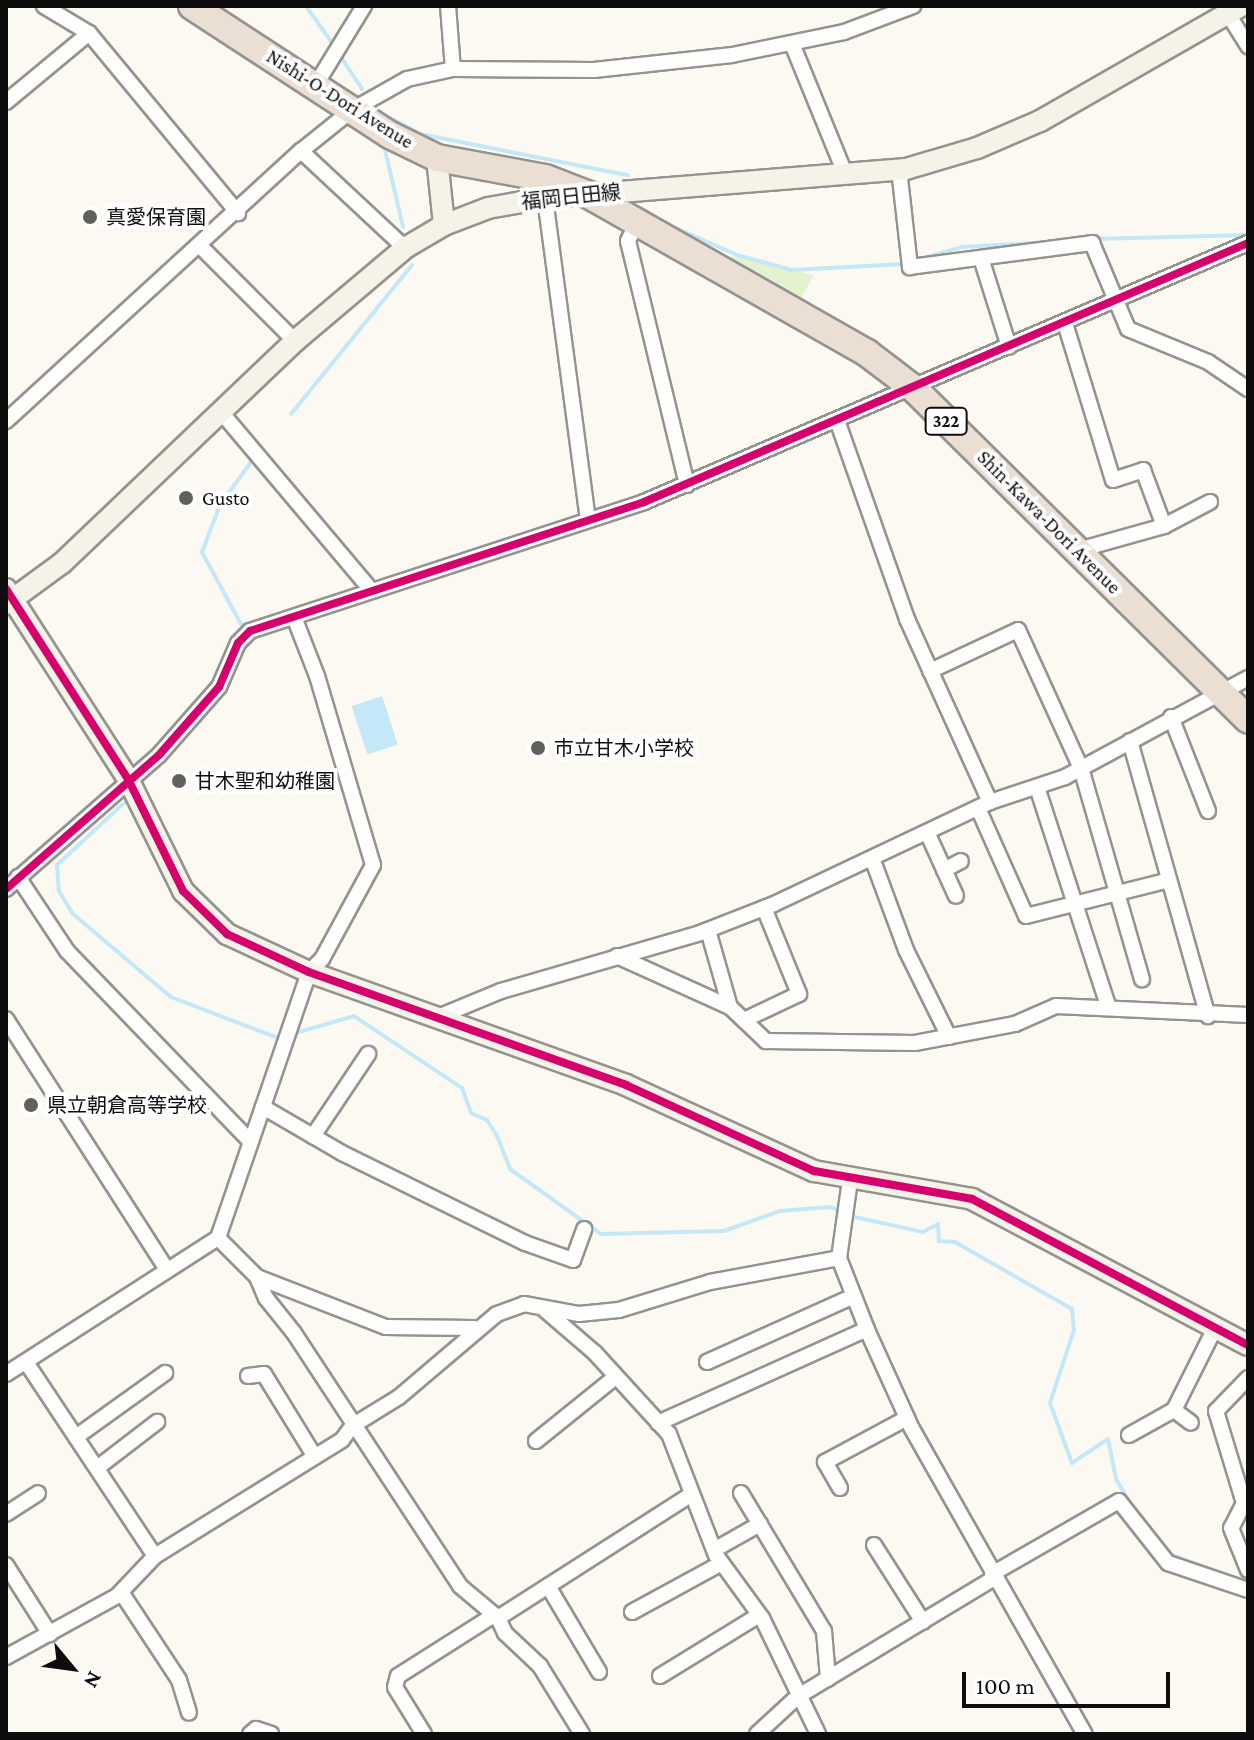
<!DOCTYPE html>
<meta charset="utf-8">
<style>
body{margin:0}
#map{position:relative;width:1254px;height:1740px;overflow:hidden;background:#fbf9f1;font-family:"Crimson Pro","Noto Sans JP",serif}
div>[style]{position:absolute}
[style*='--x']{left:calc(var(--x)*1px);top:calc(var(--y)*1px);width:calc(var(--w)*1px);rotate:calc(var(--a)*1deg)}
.green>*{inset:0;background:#e5f2cf}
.water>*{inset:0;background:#c4e8f8;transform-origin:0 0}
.stream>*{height:4px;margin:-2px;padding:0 2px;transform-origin:2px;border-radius:2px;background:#c4e8f8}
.roads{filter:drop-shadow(2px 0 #949390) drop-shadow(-2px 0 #949390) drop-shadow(0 2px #949390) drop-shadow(0 -2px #949390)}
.street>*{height:14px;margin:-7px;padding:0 7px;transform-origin:7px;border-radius:7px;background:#fefefd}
.secondary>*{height:20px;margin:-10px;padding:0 10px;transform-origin:10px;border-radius:10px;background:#f5f3e8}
.highway>*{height:26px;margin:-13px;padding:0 13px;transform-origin:13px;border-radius:13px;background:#ebded3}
.cycleway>*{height:8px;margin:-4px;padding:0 4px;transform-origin:4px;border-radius:4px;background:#d6006c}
.dots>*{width:22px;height:22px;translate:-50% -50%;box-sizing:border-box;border:4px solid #fff;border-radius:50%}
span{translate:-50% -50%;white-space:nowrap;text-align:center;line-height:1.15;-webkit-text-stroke:8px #fff;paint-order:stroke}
.shield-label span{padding:2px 6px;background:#fff;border:2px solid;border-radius:6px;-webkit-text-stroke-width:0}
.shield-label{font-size:18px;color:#0d0d0d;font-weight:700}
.street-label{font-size:20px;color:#0d0d0d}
.poi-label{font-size:20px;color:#0d0d0d}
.left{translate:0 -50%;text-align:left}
.frame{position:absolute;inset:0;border:8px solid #0d0d0d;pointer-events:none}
.north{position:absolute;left:32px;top:1628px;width:80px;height:80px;-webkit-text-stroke:6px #fff;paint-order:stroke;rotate:119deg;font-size:22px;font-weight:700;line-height:32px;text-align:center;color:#0d0d0d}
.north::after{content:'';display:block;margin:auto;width:28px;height:36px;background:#0d0d0d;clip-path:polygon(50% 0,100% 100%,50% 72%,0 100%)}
.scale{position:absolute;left:962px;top:1672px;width:208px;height:36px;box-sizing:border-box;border:4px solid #0d0d0d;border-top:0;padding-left:10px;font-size:24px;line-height:28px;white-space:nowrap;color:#0d0d0d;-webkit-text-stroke:6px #fff;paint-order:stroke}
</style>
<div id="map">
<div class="green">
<div style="clip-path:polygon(731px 256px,814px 275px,801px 298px,731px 261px)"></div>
</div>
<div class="water">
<div style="left:382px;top:696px;width:51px;height:32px;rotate:72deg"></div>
</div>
<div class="stream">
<div style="--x:306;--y:6;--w:50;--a:54.7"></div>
<div style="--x:339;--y:54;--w:42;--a:56.7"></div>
<div style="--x:392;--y:119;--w:32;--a:28"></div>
<div style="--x:420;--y:134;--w:212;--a:11.2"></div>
<div style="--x:385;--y:150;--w:79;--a:76.8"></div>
<div style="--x:669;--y:225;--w:74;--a:23.8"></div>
<div style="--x:737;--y:255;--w:57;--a:15.3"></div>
<div style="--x:792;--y:270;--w:112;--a:-3.1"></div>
<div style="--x:1094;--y:239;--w:154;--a:-1.5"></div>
<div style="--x:920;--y:259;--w:44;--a:-15.9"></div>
<div style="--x:962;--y:247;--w:88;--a:-3.3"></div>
<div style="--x:291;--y:414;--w:192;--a:-50.9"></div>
<div style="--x:242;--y:626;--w:84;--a:-118.4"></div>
<div style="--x:202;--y:552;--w:50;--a:-69"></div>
<div style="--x:220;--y:505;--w:53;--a:-54.2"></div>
<div style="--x:125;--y:802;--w:93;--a:137.2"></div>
<div style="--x:57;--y:865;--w:26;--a:86"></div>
<div style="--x:59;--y:891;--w:27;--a:59"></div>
<div style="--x:73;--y:914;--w:128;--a:40.3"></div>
<div style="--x:171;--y:997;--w:115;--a:21"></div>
<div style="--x:278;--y:1038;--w:79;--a:-16.1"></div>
<div style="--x:354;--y:1016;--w:130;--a:33.7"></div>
<div style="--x:462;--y:1088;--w:27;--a:70"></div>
<div style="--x:471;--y:1113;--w:17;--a:24"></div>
<div style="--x:487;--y:1120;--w:19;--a:58"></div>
<div style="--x:497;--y:1136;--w:35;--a:68"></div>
<div style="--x:510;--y:1169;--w:112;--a:35.5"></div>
<div style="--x:601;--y:1234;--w:123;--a:-1.4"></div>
<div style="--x:724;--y:1231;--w:59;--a:-19.7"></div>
<div style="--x:780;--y:1211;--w:49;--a:-4.7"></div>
<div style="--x:829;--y:1207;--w:15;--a:16"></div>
<div style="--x:850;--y:1216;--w:75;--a:12.4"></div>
<div style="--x:923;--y:1232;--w:17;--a:-28"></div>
<div style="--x:938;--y:1224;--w:17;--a:87"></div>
<div style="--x:939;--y:1241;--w:16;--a:4"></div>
<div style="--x:955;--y:1242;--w:135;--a:29.8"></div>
<div style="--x:1072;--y:1309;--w:21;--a:85"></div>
<div style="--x:1074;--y:1330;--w:77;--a:108.2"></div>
<div style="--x:1050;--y:1403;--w:64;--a:69.9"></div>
<div style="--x:1072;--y:1463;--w:43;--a:-33.7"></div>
<div style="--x:1108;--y:1439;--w:41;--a:78.7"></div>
<div style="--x:1116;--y:1479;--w:30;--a:60"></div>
<div style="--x:1167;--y:1553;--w:75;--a:20.4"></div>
</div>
<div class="roads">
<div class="street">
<div style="--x:44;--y:6;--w:52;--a:31"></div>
<div style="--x:89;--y:33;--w:234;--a:50.4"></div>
<div style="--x:448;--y:6;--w:63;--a:85.5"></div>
<div style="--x:1228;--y:14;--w:38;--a:58"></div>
<div style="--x:793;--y:46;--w:140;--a:67.8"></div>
<div style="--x:315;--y:86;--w:94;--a:-58.5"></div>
<div style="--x:6;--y:102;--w:108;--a:-39.7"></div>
<div style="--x:301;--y:151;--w:142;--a:43"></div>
<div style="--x:899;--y:169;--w:99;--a:83.6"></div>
<div style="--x:910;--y:267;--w:184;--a:-7.5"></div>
<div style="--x:1092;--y:243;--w:93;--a:67.3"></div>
<div style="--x:1128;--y:329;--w:87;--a:22.4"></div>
<div style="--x:1208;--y:362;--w:48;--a:34"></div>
<div style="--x:545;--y:198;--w:324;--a:82.4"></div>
<div style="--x:637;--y:223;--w:20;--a:117"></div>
<div style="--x:628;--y:241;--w:251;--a:76.4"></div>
<div style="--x:201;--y:247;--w:133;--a:45"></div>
<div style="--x:981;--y:258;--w:93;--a:72.5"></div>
<div style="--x:1065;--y:323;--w:164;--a:73"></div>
<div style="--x:1113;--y:480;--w:32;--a:-18"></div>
<div style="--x:1143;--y:470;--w:60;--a:69.4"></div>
<div style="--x:1164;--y:526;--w:89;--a:164.4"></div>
<div style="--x:222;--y:413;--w:231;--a:49.9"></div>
<div style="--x:6;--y:421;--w:400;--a:-42.5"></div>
<div style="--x:301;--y:151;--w:65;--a:-38.8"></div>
<div style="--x:352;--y:110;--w:63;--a:-29.4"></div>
<div style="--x:407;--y:79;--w:47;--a:-12.3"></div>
<div style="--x:453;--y:69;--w:141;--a:0.4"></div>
<div style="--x:594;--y:70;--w:139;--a:-6.2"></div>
<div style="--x:732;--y:55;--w:114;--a:-11.6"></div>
<div style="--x:844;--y:32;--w:74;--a:-20.6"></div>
<div style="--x:838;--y:423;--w:208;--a:70.6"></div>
<div style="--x:907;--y:619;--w:201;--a:65.6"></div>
<div style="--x:1164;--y:526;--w:52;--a:-27.6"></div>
<div style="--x:930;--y:671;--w:97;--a:-25"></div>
<div style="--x:1018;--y:630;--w:152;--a:65.5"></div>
<div style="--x:1081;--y:768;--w:220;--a:73.9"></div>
<div style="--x:1171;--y:717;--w:101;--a:68.5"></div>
<div style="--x:1130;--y:741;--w:286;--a:74.2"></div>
<div style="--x:1037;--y:787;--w:230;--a:72"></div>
<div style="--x:978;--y:808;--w:118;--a:66"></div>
<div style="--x:1026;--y:916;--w:147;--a:-14.1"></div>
<div style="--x:927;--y:832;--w:70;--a:65.6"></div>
<div style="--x:872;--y:858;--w:98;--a:69.7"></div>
<div style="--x:906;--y:950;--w:97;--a:63.7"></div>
<div style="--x:944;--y:870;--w:19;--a:-28"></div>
<div style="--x:18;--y:877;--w:89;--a:56.5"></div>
<div style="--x:67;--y:951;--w:265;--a:46.1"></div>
<div style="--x:6;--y:889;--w:203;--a:-41.2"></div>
<div style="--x:159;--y:755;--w:91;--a:-48.6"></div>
<div style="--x:219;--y:687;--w:48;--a:-66.6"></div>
<div style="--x:238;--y:643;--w:17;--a:-45"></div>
<div style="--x:250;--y:631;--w:415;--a:-18.1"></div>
<div style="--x:644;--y:502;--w:657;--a:-23.21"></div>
<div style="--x:708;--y:930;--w:80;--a:74.1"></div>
<div style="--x:617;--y:956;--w:124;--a:24.3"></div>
<div style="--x:730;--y:1007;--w:50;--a:43.4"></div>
<div style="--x:766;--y:1041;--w:149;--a:0.8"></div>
<div style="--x:915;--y:1043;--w:102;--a:-10.8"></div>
<div style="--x:1015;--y:1024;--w:45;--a:-23.7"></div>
<div style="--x:1056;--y:1006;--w:192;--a:2.7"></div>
<div style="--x:438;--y:1017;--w:68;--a:-22.4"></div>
<div style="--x:501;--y:991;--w:207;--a:-16.2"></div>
<div style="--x:700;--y:933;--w:79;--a:-21.4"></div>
<div style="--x:774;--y:904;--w:239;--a:-25.3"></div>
<div style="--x:990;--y:802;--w:79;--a:-18.4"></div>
<div style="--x:1065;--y:777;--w:208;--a:-28.4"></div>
<div style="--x:6;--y:1019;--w:296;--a:57.3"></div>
<div style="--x:744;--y:1020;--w:61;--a:-25.3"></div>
<div style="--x:799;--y:994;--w:93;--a:-112.1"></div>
<div style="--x:263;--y:1107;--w:91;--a:30.2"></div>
<div style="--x:342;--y:1153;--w:204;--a:26.2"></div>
<div style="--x:525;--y:1243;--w:51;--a:19.5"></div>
<div style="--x:573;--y:1260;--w:33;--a:-70"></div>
<div style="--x:313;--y:1136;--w:99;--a:-56.1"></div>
<div style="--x:850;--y:1180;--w:79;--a:98"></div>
<div style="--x:839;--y:1258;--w:79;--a:68.6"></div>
<div style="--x:868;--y:1332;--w:104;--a:65.6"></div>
<div style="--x:911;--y:1427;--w:353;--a:60.5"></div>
<div style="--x:218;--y:1238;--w:55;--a:45"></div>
<div style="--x:257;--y:1277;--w:138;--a:21.2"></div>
<div style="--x:386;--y:1327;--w:88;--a:0.7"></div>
<div style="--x:257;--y:1277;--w:23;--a:67"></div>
<div style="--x:266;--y:1298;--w:45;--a:51.3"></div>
<div style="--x:294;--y:1333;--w:303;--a:56.7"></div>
<div style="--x:460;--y:1586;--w:50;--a:40.1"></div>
<div style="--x:498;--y:1618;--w:228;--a:-32.6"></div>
<div style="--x:545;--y:1310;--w:66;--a:40.7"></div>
<div style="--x:595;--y:1353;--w:110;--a:47.6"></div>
<div style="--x:669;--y:1434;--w:130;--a:68.8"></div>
<div style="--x:716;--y:1555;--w:78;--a:53.9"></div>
<div style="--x:762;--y:1618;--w:129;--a:64.2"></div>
<div style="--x:26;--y:1362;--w:233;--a:56.4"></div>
<div style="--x:707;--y:1362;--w:161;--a:-24.2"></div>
<div style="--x:6;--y:1374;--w:252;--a:-32.7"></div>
<div style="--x:218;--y:1238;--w:281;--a:-71.1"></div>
<div style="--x:309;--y:972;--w:18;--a:-45"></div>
<div style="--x:322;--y:959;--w:107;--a:-61.5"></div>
<div style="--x:373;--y:865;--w:197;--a:-106.5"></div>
<div style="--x:317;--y:676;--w:63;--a:-111.3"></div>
<div style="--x:248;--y:1376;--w:16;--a:-7"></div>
<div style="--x:264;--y:1374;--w:97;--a:58.4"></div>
<div style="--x:1248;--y:1378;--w:46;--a:134.1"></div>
<div style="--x:1216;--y:1411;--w:96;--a:73.1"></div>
<div style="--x:1244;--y:1503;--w:28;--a:117"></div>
<div style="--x:1231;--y:1528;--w:45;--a:68"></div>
<div style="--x:1174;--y:1410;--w:21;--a:37"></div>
<div style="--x:658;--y:1423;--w:229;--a:-24.2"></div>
<div style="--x:1129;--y:1435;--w:51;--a:-29.1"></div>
<div style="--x:1174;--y:1410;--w:94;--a:-63.4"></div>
<div style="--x:76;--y:1437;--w:110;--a:-35.7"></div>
<div style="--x:536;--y:1441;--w:100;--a:-38.9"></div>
<div style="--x:97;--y:1468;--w:76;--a:-37.5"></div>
<div style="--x:840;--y:1488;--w:30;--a:-120"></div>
<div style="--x:825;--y:1462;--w:93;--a:-28.2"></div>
<div style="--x:741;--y:1493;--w:161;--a:59"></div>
<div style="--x:824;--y:1631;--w:48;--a:85.2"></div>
<div style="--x:6;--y:1514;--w:38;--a:-33"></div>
<div style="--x:874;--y:1545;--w:91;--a:57.5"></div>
<div style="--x:714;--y:1550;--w:53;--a:-29.5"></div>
<div style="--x:6;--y:1565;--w:82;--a:57.5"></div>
<div style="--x:992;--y:1574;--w:146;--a:-29.9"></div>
<div style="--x:1119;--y:1501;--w:79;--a:51.7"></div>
<div style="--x:1168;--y:1563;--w:84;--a:18.6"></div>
<div style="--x:548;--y:1586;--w:100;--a:59.3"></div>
<div style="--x:121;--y:1592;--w:105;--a:56.6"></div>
<div style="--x:179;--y:1680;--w:34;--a:73"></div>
<div style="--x:632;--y:1612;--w:102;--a:-28.6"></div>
<div style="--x:498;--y:1618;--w:17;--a:65"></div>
<div style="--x:505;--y:1633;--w:48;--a:43.3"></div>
<div style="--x:540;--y:1666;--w:80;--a:58.3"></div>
<div style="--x:6;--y:1657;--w:127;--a:-28.8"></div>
<div style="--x:117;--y:1596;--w:55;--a:-46.5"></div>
<div style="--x:155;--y:1556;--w:220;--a:-31.8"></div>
<div style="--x:342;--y:1440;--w:17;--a:-54"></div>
<div style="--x:352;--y:1426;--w:55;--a:-31.7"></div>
<div style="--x:399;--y:1397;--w:128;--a:-40.3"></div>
<div style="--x:497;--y:1314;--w:29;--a:-20"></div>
<div style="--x:524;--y:1304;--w:56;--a:10.3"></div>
<div style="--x:579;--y:1314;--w:40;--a:-5.7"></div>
<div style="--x:619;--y:1310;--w:95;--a:-17.1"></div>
<div style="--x:710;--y:1282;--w:131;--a:-10.5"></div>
<div style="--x:660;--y:1676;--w:116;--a:-31.6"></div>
<div style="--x:250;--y:1734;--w:8;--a:-40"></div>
<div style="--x:256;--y:1729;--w:16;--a:18"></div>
<div style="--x:424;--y:1734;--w:55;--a:-121.7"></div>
<div style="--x:395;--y:1687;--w:11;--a:-75"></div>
<div style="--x:398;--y:1676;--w:114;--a:-32.4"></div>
<div style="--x:757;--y:1734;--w:54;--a:-42.8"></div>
<div style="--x:797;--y:1697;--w:230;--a:-31.1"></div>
</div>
<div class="secondary">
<div style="--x:437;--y:158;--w:67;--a:84"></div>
<div style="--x:6;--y:589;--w:226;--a:57.3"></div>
<div style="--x:128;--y:779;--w:125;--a:63.8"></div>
<div style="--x:183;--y:891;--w:62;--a:44.3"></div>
<div style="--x:227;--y:934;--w:90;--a:24.9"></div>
<div style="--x:309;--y:972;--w:337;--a:19.6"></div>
<div style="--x:626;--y:1085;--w:207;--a:24.6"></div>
<div style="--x:814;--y:1171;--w:160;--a:10"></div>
<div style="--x:972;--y:1199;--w:312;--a:27.9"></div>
<div style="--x:6;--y:604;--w:69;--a:-36.2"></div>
<div style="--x:62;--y:563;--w:322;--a:-43.6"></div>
<div style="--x:295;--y:341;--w:144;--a:-40.2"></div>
<div style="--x:405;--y:248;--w:45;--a:-30.5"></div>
<div style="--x:444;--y:225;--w:47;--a:-21.1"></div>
<div style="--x:488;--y:208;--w:58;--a:-10"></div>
<div style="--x:545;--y:198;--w:362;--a:-4.6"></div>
<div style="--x:906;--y:169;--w:74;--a:-16.5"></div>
<div style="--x:977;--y:148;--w:69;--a:-23.2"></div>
<div style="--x:1040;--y:121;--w:232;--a:-29.8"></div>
</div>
<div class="highway">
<div style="--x:192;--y:6;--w:236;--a:33.1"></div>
<div style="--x:390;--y:135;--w:52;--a:26.1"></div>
<div style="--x:437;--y:158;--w:110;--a:10.5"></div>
<div style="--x:545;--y:178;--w:47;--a:21.1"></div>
<div style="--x:589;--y:195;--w:320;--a:29.6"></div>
<div style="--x:867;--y:353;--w:58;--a:37.3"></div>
<div style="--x:913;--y:388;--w:471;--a:44.7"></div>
</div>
</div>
<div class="cycleway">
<div style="--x:6;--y:589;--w:226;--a:57.3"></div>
<div style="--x:128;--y:779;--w:125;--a:63.8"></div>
<div style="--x:183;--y:891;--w:62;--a:44.3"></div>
<div style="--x:227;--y:934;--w:90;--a:24.9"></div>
<div style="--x:309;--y:972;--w:337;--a:19.6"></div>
<div style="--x:626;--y:1085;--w:207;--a:24.6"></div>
<div style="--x:814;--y:1171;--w:160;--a:10"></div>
<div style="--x:972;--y:1199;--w:312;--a:27.9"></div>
<div style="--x:6;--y:889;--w:203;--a:-41.2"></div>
<div style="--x:159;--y:755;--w:91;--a:-48.6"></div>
<div style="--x:219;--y:687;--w:48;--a:-66.6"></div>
<div style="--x:238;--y:643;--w:17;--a:-45"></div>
<div style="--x:250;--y:631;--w:415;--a:-18.1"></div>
<div style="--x:644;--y:502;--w:657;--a:-23.21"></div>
</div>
<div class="dots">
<div style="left:90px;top:217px;background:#60605d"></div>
<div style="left:186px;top:498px;background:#60605d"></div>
<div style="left:538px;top:748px;background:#60605d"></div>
<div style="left:179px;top:781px;background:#60605d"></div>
<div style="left:31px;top:1105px;background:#60605d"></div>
</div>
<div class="shield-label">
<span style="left:946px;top:421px">322</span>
</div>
<div class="street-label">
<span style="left:340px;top:99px;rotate:32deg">Nishi-O-Dori Avenue</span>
<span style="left:571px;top:197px;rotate:-6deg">福岡日田線</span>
<span style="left:1049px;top:522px;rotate:45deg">Shin-Kawa-Dori Avenue</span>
</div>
<div class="poi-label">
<span class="left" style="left:106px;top:217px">真愛保育園</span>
<span class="left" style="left:202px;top:498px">Gusto</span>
<span class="left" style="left:554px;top:748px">市立甘木小学校</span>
<span class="left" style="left:195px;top:781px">甘木聖和幼稚園</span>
<span class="left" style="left:47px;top:1105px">県立朝倉高等学校</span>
</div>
<div class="frame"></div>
<div class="north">N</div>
<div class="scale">100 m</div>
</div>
